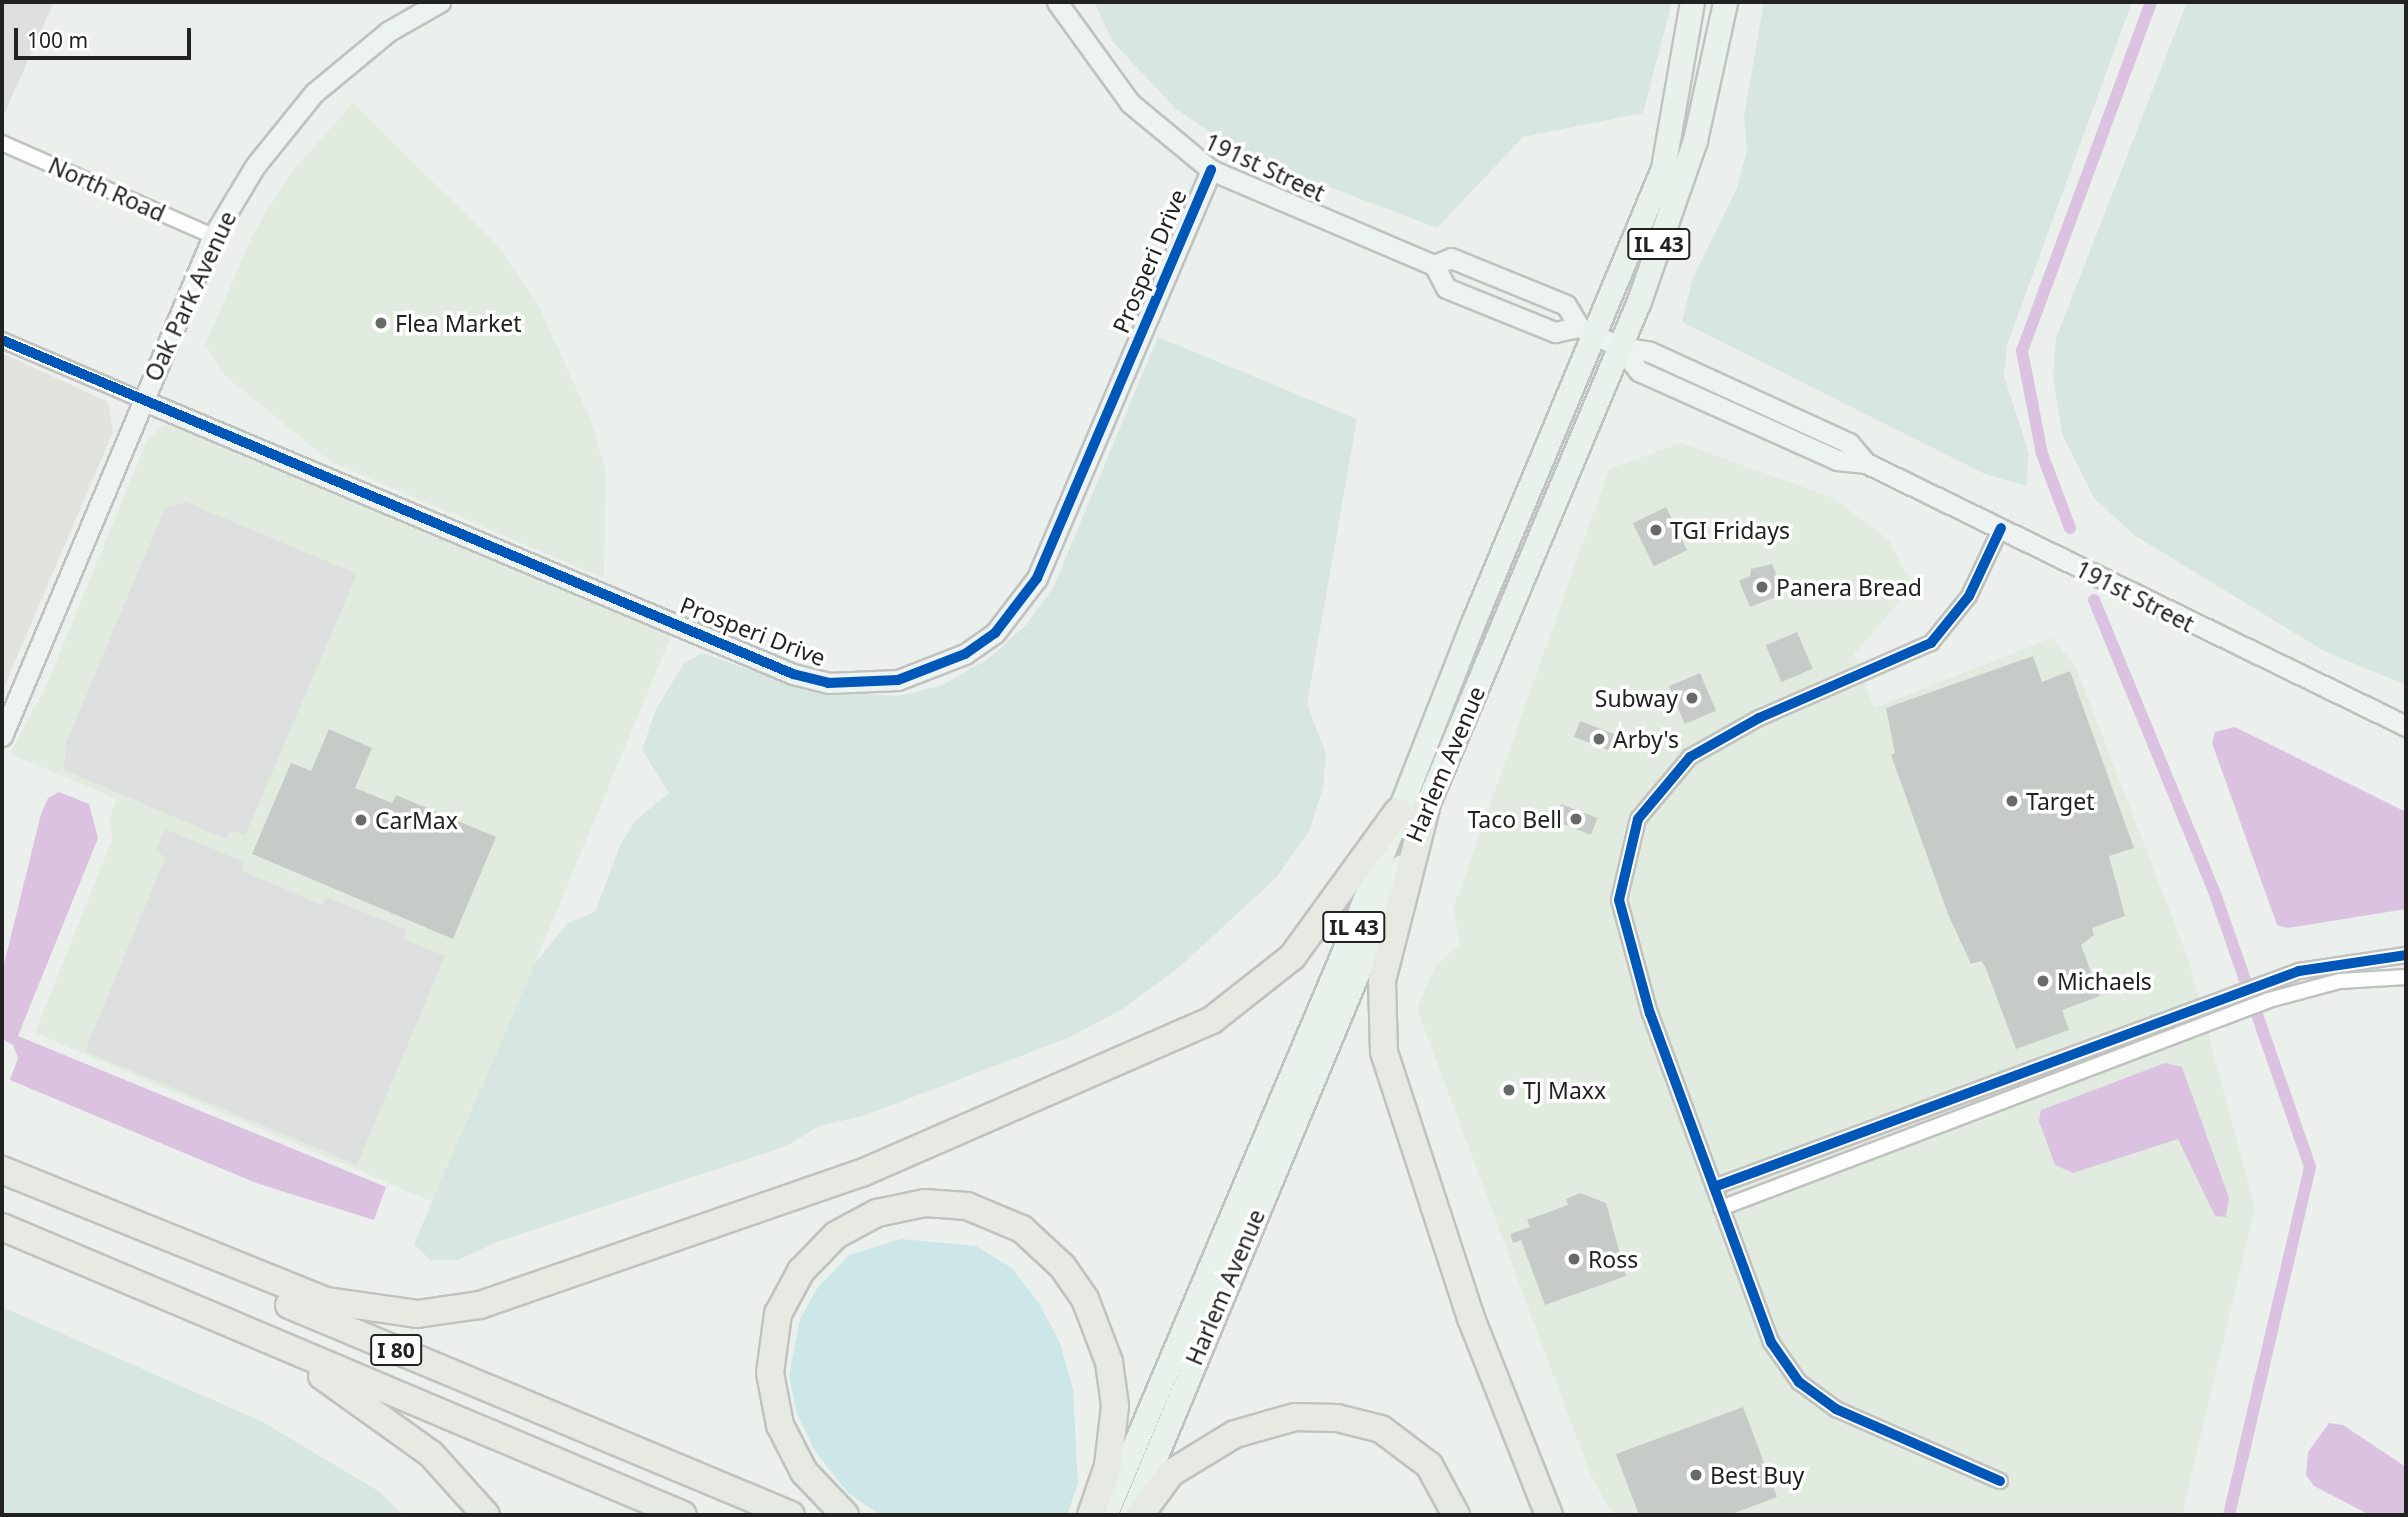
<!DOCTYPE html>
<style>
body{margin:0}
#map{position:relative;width:2408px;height:1517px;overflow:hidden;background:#ebf0ed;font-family:"Noto Sans",sans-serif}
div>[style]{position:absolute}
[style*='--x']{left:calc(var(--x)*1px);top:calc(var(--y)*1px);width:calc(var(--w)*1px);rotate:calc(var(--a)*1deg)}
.commercial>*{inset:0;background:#e2ebdf}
.industrial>*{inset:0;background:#e2e3dc}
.farmland>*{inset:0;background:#d8e6e1}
.grass>*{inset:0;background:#cde7e9}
.parking>*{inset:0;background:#dee0df}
.water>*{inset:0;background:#dac2e0}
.canal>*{height:12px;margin:-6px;padding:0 6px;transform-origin:6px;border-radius:6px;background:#dac2e0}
.building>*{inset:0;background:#c6cbc8;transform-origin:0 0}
.roads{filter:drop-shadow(2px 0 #c0c2c0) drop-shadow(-2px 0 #c0c2c0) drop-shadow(0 2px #c0c2c0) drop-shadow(0 -2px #c0c2c0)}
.street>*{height:14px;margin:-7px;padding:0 7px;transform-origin:7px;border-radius:7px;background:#fcfdfc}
.secondary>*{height:19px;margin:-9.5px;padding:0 9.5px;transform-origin:9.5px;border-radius:9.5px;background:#edf3f1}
.primary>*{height:23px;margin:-11.5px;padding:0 11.5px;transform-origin:11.5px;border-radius:11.5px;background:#e8f1ea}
.highway>*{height:26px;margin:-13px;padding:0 13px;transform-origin:13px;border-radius:13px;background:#e6eae2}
.cycleway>*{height:10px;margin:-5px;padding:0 5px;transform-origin:5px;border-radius:5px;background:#0057b8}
.dots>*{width:19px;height:19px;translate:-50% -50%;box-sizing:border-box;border:4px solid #fff;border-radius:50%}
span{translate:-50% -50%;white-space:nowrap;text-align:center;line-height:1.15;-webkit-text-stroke:7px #fff;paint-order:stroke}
.shield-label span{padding:2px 5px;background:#fff;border:2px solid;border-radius:5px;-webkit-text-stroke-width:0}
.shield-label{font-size:21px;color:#222;font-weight:700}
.street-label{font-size:23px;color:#222}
.poi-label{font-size:23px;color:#222}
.left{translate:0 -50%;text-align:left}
.right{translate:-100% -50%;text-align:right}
.frame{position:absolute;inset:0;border:4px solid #222;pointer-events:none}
.scale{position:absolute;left:14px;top:28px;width:177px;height:32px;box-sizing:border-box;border:4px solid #222;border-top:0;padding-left:9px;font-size:21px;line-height:24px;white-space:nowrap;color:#222;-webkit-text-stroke:5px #fff;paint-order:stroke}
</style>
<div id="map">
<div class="commercial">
<div style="clip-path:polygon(353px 103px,496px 244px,536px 300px,590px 419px,606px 471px,604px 578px,331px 462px,224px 375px,205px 345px,255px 230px,291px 173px)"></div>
<div style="clip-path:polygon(164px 425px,180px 427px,672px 634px,435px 1203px,35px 1033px,112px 839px,109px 820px,117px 799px,10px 754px,47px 684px,147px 440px)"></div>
<div style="clip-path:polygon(1681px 443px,1833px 498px,1889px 540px,1913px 587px,1854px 654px,1874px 708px,2052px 638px,2075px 665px,2189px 961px,2255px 1208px,2182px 1515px,1613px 1515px,1591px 1476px,1417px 1009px,1435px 966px,1460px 944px,1453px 909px,1609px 469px)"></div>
</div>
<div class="industrial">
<div style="clip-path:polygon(2px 353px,108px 402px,113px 432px,2px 692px)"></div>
</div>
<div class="farmland">
<div style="clip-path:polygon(1094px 2px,1672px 2px,1643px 113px,1523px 137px,1437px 228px,1240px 153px,1175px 108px,1113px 42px)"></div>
<div style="clip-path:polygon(1764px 2px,2132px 2px,2007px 345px,2004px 376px,2029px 453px,2026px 486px,1985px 474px,1682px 322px,1692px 280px,1737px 188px,1747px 149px,1744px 116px)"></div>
<div style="clip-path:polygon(2187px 2px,2406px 2px,2406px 685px,2324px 651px,2134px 535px,2094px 498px,2062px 434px,2053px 376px,2056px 338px)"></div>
<div style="clip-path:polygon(1158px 337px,1357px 419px,1307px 704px,1326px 754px,1323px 788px,1309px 831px,1276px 878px,1177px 969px,1123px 1009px,1068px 1038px,863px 1116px,819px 1126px,787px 1146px,497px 1242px,458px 1260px,430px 1260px,414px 1244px,535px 963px,568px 923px,595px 912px,621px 843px,637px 819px,669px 793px,642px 750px,655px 711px,684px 663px,702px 653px,809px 690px,898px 696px,943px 685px,989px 658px,1024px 627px,1053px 588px)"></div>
<div style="clip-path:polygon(2px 1307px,263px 1422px,380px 1492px,403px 1515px,2px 1515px)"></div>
</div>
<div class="grass">
<div style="clip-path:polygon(901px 1239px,976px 1246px,1012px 1268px,1039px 1303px,1060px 1343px,1073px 1389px,1078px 1483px,1067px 1515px,880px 1515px,848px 1493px,815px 1451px,797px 1414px,789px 1376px,800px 1319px,818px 1287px,849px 1255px)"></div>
</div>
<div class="parking">
<div style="clip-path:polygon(2px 2px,54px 2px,2px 119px)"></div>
<div style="clip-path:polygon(186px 502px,357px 574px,245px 836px,231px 830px,226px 839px,64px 770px,66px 743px,165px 508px)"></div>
<div style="clip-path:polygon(165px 829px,244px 862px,242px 871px,322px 905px,327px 897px,406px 930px,405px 940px,445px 956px,357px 1165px,85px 1051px,165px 858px,156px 849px)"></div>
</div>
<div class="water">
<div style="clip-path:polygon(2235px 727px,2406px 812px,2406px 909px,2288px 928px,2277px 925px,2212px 743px,2215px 732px)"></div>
<div style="clip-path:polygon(59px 792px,89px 804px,98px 838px,18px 1036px,386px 1187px,374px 1220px,256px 1183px,10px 1080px,18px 1058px,13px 1045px,2px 1039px,2px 972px,41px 814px,48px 798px)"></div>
<div style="clip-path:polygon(2165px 1063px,2182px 1067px,2229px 1198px,2226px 1217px,2215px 1216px,2178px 1139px,2073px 1173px,2055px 1165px,2039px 1121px,2041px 1110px)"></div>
<div style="clip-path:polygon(2329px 1423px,2343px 1425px,2406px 1467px,2406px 1515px,2370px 1515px,2314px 1486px,2306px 1475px,2308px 1452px)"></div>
</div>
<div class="canal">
<div style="--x:2070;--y:528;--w:79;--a:-110.7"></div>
<div style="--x:2042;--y:454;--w:105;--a:-101"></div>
<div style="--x:2022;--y:351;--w:372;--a:-69.7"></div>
<div style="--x:2094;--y:600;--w:315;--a:67.6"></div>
<div style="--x:2214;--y:891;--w:292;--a:70.8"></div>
<div style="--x:2310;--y:1167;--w:357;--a:103.1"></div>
</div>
<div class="building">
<div style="left:1666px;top:507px;width:48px;height:37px;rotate:64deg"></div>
<div style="clip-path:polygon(1772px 564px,1784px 594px,1750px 607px,1739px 581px,1750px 576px,1751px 569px)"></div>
<div style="left:1797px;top:632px;width:40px;height:34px;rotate:67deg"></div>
<div style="clip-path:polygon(2033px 656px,2042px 682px,2070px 671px,2134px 848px,2109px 856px,2125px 916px,2092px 928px,2094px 935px,2081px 945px,2100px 996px,2062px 1010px,2069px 1030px,2016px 1049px,1985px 966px,1981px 961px,1971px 964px,1948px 914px,1891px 755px,1895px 753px,1886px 708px)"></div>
<div style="left:1700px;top:673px;width:41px;height:34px;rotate:67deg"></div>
<div style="left:1580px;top:721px;width:42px;height:17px;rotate:21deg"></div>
<div style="clip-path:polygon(329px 729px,372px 748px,355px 788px,392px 803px,396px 795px,496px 837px,453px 939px,252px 854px,291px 763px,311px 771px)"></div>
<div style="left:1561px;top:804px;width:39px;height:18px;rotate:21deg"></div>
<div style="clip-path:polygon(1580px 1193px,1606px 1203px,1626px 1276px,1545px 1305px,1521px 1240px,1513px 1243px,1510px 1234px,1530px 1227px,1527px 1220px,1568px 1205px,1566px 1199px)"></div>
<div style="clip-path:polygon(1743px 1407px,1777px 1497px,1729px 1515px,1639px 1515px,1616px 1454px)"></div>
</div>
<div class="roads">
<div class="street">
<div style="--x:2;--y:143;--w:231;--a:23.8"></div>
<div style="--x:2;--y:340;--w:152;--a:23.2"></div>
<div style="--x:1714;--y:1187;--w:624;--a:-20.27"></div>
<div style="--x:2299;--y:971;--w:108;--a:-8.5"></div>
<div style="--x:1721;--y:1208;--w:586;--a:-20.78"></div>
<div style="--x:2269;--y:1000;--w:73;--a:-15"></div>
<div style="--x:2340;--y:981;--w:66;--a:-3.5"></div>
<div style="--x:2000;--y:1481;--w:179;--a:-156.3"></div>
<div style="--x:1836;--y:1409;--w:46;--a:-143.9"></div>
<div style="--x:1799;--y:1382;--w:49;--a:-125"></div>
<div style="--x:1771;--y:1342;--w:350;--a:-110.2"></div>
<div style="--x:1650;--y:1014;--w:118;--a:-105.2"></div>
<div style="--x:1619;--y:900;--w:83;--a:-76.8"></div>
<div style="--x:1638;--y:819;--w:81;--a:-50"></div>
<div style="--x:1690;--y:757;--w:79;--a:-29.5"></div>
<div style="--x:1759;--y:718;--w:188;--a:-23.6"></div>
<div style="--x:1931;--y:643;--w:60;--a:-51"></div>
<div style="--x:1969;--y:596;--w:75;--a:-64.8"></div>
</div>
<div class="secondary">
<div style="--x:1057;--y:2;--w:125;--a:54.1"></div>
<div style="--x:1130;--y:103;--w:105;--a:39.6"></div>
<div style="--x:1211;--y:170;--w:242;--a:23.1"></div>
<div style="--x:1434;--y:265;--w:26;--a:62"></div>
<div style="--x:1446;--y:288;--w:118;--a:22"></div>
<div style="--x:1555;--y:332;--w:25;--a:-12"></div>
<div style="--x:1434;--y:265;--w:18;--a:-22"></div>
<div style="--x:1451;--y:258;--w:124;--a:22.2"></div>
<div style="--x:1566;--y:305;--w:26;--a:59"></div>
<div style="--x:1579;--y:327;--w:46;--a:26"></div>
<div style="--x:1620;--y:347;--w:30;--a:9"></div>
<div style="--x:1650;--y:352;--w:219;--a:24.6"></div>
<div style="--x:1849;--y:443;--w:26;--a:50"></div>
<div style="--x:1620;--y:347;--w:31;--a:52"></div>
<div style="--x:1639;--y:371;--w:217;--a:24.2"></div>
<div style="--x:1837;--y:460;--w:29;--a:6"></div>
<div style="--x:1866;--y:463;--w:601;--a:25.97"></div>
<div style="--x:142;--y:400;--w:706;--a:22.83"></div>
<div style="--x:793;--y:674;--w:36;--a:14"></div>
<div style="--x:828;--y:683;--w:70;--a:-2.5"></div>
<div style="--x:898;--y:680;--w:72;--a:-21.2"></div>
<div style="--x:965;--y:654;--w:37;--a:-35"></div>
<div style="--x:995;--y:633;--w:69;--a:-52.6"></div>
<div style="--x:1037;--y:578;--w:444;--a:-66.9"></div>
<div style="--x:2;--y:736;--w:543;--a:-67.12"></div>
<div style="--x:213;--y:236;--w:82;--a:-59"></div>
<div style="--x:255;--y:166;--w:94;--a:-51.1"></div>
<div style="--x:314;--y:93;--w:97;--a:-39.6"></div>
<div style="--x:389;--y:31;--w:59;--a:-29.6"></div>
</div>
<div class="primary">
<div style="--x:1419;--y:824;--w:567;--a:-67.19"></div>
<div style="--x:1639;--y:301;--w:170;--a:-70.8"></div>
<div style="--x:1695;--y:140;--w:141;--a:-77.7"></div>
<div style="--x:1105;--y:1515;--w:626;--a:-67.04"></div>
<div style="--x:1349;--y:939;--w:337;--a:-68.6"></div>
<div style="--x:1472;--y:625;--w:495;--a:-67.3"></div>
<div style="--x:1663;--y:168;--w:169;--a:-80.1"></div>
<div style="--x:1131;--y:1515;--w:703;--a:-67.34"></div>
</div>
<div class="highway">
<div style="--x:1426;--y:808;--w:178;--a:104.3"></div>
<div style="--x:1382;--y:980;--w:72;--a:88.4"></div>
<div style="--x:1384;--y:1052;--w:280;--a:71.9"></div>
<div style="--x:1471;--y:1318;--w:212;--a:68.4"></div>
<div style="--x:2;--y:1170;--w:350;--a:22"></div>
<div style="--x:327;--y:1301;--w:91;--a:8.2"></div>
<div style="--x:417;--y:1314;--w:64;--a:-8.1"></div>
<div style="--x:480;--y:1305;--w:404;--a:-19.1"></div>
<div style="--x:862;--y:1173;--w:382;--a:-23.6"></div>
<div style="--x:1212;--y:1020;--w:102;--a:-38.2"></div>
<div style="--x:1292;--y:957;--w:180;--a:-54"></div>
<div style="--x:2;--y:1227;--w:739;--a:22.92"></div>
<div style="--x:289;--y:1305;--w:544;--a:22.7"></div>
<div style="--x:322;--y:1376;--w:134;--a:35.6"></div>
<div style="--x:431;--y:1454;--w:82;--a:48"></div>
<div style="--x:845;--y:1515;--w:59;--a:-133.6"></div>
<div style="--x:804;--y:1472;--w:53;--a:-117.1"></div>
<div style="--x:780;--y:1425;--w:53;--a:-100.9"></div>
<div style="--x:770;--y:1373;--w:60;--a:-82.3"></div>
<div style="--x:778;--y:1314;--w:49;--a:-61.9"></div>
<div style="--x:801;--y:1271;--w:50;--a:-45.8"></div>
<div style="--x:836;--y:1235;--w:47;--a:-28.2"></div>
<div style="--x:877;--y:1213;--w:49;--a:-11.8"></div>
<div style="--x:925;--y:1203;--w:42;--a:4.1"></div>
<div style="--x:967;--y:1206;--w:60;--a:22.7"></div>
<div style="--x:1022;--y:1229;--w:54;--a:42.8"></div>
<div style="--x:1062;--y:1266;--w:40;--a:55.1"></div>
<div style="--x:1085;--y:1299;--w:67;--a:69.1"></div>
<div style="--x:1109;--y:1362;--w:44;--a:82.2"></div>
<div style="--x:1115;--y:1406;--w:60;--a:96.7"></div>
<div style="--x:1108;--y:1466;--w:52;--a:109.1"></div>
<div style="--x:1140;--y:1515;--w:52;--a:-53.6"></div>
<div style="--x:1171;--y:1473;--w:75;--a:-31.4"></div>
<div style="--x:1235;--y:1434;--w:62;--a:-15.8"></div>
<div style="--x:1295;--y:1417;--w:42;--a:1.4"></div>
<div style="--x:1337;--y:1418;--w:45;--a:14"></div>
<div style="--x:1381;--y:1429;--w:60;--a:36.9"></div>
<div style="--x:1429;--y:1465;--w:57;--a:61.6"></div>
</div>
</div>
<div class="cycleway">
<div style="--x:2;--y:340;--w:859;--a:22.89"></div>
<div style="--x:793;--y:674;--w:36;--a:14"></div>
<div style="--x:828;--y:683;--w:70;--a:-2.5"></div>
<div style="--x:898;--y:680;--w:72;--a:-21.2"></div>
<div style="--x:965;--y:654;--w:37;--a:-35"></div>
<div style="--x:995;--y:633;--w:69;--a:-52.6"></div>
<div style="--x:1037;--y:578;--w:444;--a:-66.9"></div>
<div style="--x:1714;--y:1187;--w:624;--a:-20.27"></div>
<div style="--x:2299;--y:971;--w:108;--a:-8.5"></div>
<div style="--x:2000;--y:1481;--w:179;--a:-156.3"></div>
<div style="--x:1836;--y:1409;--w:46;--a:-143.9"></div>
<div style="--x:1799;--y:1382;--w:49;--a:-125"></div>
<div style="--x:1771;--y:1342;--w:350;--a:-110.2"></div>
<div style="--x:1650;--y:1014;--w:118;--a:-105.2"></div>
<div style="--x:1619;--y:900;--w:83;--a:-76.8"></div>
<div style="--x:1638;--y:819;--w:81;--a:-50"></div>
<div style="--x:1690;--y:757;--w:79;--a:-29.5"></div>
<div style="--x:1759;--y:718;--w:188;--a:-23.6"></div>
<div style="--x:1931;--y:643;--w:60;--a:-51"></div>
<div style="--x:1969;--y:596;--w:75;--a:-64.8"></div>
</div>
<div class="dots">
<div style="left:381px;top:323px;background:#686a69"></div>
<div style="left:1656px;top:530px;background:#686a69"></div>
<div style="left:1762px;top:587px;background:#686a69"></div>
<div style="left:1692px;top:698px;background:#686a69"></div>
<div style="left:1599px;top:739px;background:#686a69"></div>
<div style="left:2012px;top:801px;background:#686a69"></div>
<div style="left:1576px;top:819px;background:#686a69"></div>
<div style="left:361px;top:820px;background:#686a69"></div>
<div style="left:2043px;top:981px;background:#686a69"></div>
<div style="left:1509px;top:1090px;background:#686a69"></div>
<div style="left:1574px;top:1259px;background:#686a69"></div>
<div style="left:1696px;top:1475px;background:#686a69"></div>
</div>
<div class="shield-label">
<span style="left:1659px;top:244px">IL 43</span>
<span style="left:1354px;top:927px">IL 43</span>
<span style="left:396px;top:1350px">I 80</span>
</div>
<div class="street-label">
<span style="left:1265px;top:167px;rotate:25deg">191st Street</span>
<span style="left:107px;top:189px;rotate:24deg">North Road</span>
<span style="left:1149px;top:261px;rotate:-67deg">Prosperi Drive</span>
<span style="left:190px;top:296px;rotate:-65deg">Oak Park Avenue</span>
<span style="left:2135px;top:596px;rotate:27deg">191st Street</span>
<span style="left:753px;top:631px;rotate:21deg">Prosperi Drive</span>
<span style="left:1445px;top:764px;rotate:-67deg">Harlem Avenue</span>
<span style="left:1225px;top:1287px;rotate:-67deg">Harlem Avenue</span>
</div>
<div class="poi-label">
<span class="left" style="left:395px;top:323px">Flea Market</span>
<span class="left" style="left:1670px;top:530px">TGI Fridays</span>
<span class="left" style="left:1776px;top:587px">Panera Bread</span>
<span class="right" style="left:1678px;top:698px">Subway</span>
<span class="left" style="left:1613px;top:739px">Arby's</span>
<span class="left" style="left:2026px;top:801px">Target</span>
<span class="right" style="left:1562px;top:819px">Taco Bell</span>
<span class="left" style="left:375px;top:820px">CarMax</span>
<span class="left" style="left:2057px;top:981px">Michaels</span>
<span class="left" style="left:1523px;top:1090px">TJ Maxx</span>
<span class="left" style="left:1588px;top:1259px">Ross</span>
<span class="left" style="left:1710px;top:1475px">Best Buy</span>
</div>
<div class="frame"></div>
<div class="scale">100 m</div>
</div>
